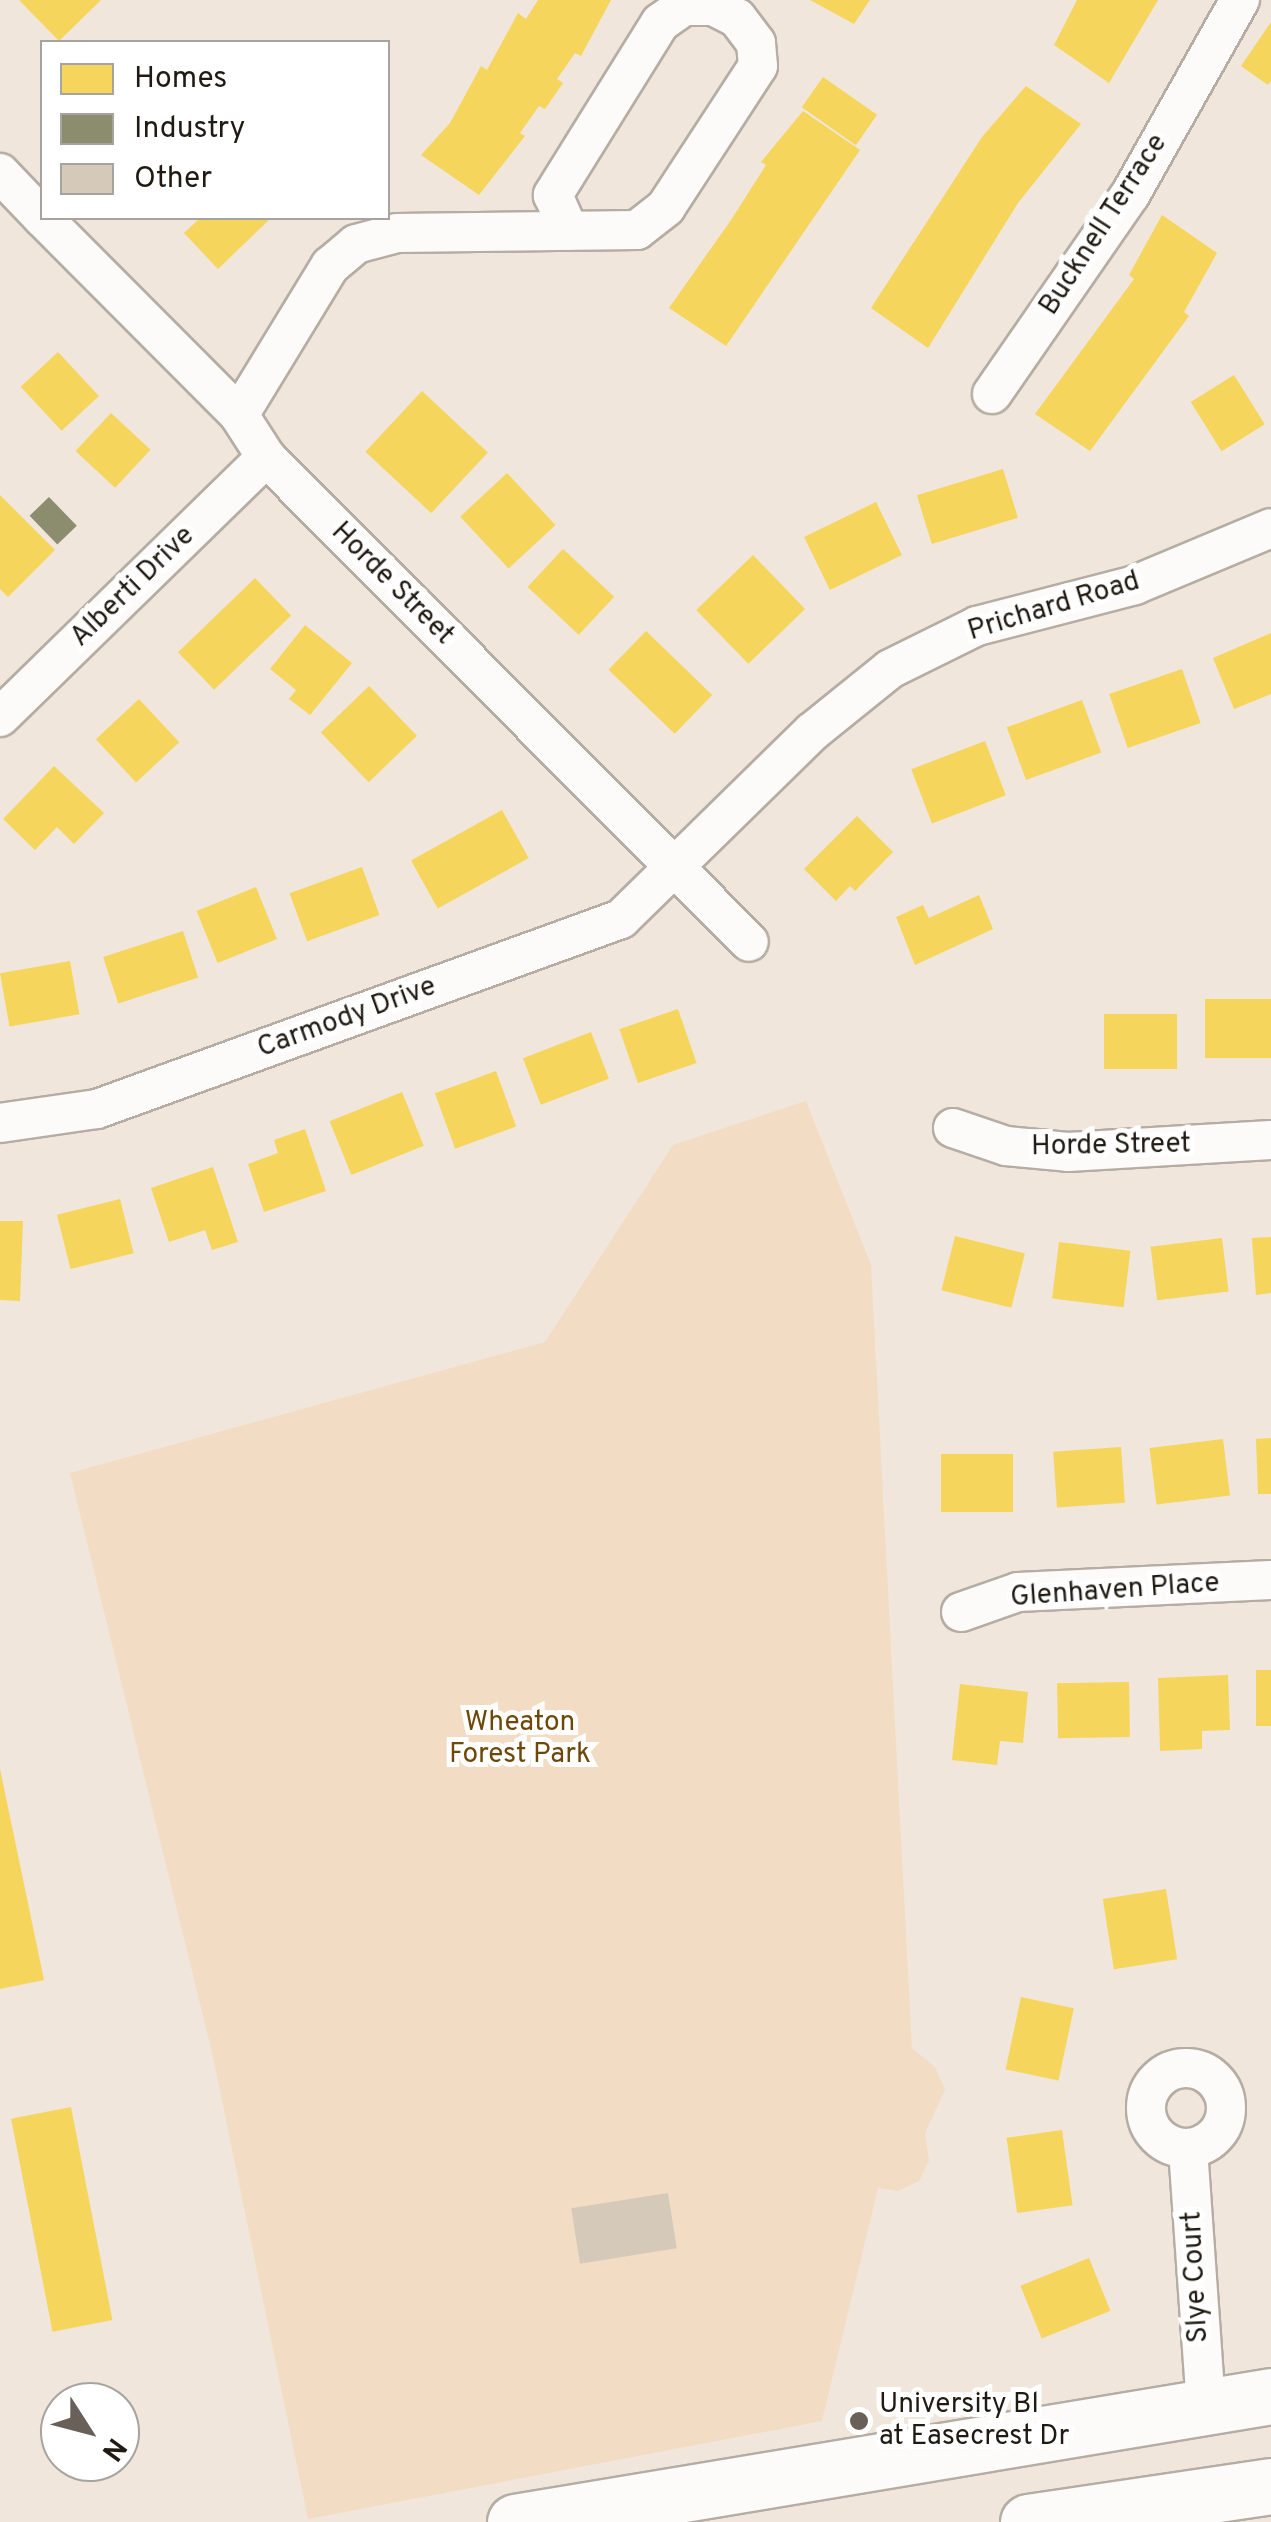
<!DOCTYPE html>
<style>
body{margin:0}
#map{position:relative;width:1271px;height:2522px;overflow:hidden;background:#f0e6db;font-family:Overpass,sans-serif}
div>[style]{position:absolute}
[style*='--x']{left:calc(var(--x)*1px);top:calc(var(--y)*1px);width:calc(var(--w)*1px);rotate:calc(var(--a)*1deg)}
.green>*{inset:0;background:#f2ddc4}
.homes>*{inset:0;background:#f6d55c;transform-origin:0 0}
.industry>*{inset:0;background:#8c8c6e;transform-origin:0 0}
.building>*{inset:0;background:#d5c9ba;transform-origin:0 0}
.roads{filter:drop-shadow(2px 0 #b5ada4) drop-shadow(-2px 0 #b5ada4) drop-shadow(0 2px #b5ada4) drop-shadow(0 -2px #b5ada4)}
.street>*{height:38px;margin:-19px;padding:0 19px;transform-origin:19px;border-radius:19px;background:#fdfbfa}
.street>.ring{margin:-19px;padding:0;box-sizing:content-box;background:none;border:38px solid #fdfbfa;border-radius:50%}
.primary>*{height:55px;margin:-27.5px;padding:0 27.5px;transform-origin:27.5px;border-radius:27.5px;background:#fdfbfa}
.dots>*{width:28px;height:28px;translate:-50% -50%;box-sizing:border-box;border:5px solid #fff;border-radius:50%}
span{translate:-50% -50%;white-space:nowrap;text-align:center;line-height:1.15;-webkit-text-stroke:10px #fff;paint-order:stroke}
.street-label{font-size:28px;color:#201a13}
.park-label{font-size:28px;color:#6e4809}
.poi-label{font-size:28px;color:#201a13}
.left{translate:0 -50%;text-align:left}
.legend{position:absolute;left:40px;top:40px;width:350px;height:180px;box-sizing:border-box;background:#fff;border:2px solid #a6a3a1;margin:0;padding:12px 18px;list-style:none;font-size:30px;color:#201a13}
.legend li{display:flex;align-items:center;gap:20px;height:50px}
.legend b{width:50px;border:2px solid #a6a3a1}
.north{position:absolute;left:40px;top:2382px;width:100px;height:100px;box-sizing:border-box;background:#fff;border:2px solid #a6a3a1;border-radius:50%;rotate:126deg;font-size:28px;font-weight:700;line-height:40px;text-align:center;color:#201a13}
.north::after{content:'';display:block;margin:auto;width:35px;height:45px;background:#696159;clip-path:polygon(50% 0,100% 100%,50% 72%,0 100%)}
</style>
<div id="map">
<div class="green">
<div style="clip-path:polygon(806px 1101px,871px 1265px,912px 2048px,935px 2067px,945px 2090px,925px 2133px,929px 2161px,919px 2181px,898px 2191px,878px 2188px,822px 2421px,308px 2519px,213px 2057px,70px 1473px,545px 1342px,673px 1145px)"></div>
</div>
<div class="homes">
<div style="clip-path:polygon(19px 0,101px 0,59px 41px)"></div>
<div style="clip-path:polygon(538px 0,611px 0,581px 56px,575px 53px,557px 79px,563px 83px,545px 109px,539px 106px,520px 133px,525px 136px,479px 195px,421px 155px,450px 123px,481px 66px,487px 70px,518px 13px,526px 19px)"></div>
<div style="clip-path:polygon(810px 0,870px 0,854px 24px)"></div>
<div style="clip-path:polygon(1077px 0,1158px 0,1109px 83px,1054px 45px)"></div>
<div style="clip-path:polygon(1271px 22px,1271px 81px,1268px 85px,1241px 66px)"></div>
<div style="left:823px;top:77px;width:66px;height:37px;rotate:35deg"></div>
<div style="clip-path:polygon(1026px 86px,1081px 124px,1018px 203px,928px 348px,871px 308px,982px 137px)"></div>
<div style="clip-path:polygon(803px 111px,860px 150px,726px 346px,669px 308px,731px 220px,766px 165px,761px 162px)"></div>
<div style="clip-path:polygon(1162px 215px,1217px 253px,1184px 312px,1189px 316px,1090px 451px,1035px 414px,1134px 279px,1129px 275px)"></div>
<div style="clip-path:polygon(200px 218px,271px 218px,218px 269px,184px 233px)"></div>
<div style="left:58px;top:352px;width:60px;height:51px;rotate:47deg"></div>
<div style="left:1234px;top:375px;width:58px;height:51px;rotate:58deg"></div>
<div style="left:422px;top:391px;width:90px;height:83px;rotate:43deg"></div>
<div style="left:111px;top:413px;width:54px;height:52px;rotate:43deg"></div>
<div style="left:1003px;top:469px;width:51px;height:90px;rotate:73deg"></div>
<div style="left:507px;top:473px;width:71px;height:64px;rotate:47deg"></div>
<div style="clip-path:polygon(0 495px,55px 550px,8px 597px,0 589px)"></div>
<div style="left:876px;top:502px;width:59px;height:80px;rotate:64deg"></div>
<div style="left:563px;top:549px;width:70px;height:52px;rotate:43deg"></div>
<div style="left:753px;top:555px;width:75px;height:79px;rotate:46deg"></div>
<div style="left:255px;top:578px;width:52px;height:107px;rotate:46deg"></div>
<div style="clip-path:polygon(305px 625px,352px 663px,310px 715px,289px 699px,296px 690px,270px 669px)"></div>
<div style="left:646px;top:631px;width:92px;height:54px;rotate:44deg"></div>
<div style="clip-path:polygon(1271px 633px,1271px 694px,1234px 709px,1213px 658px)"></div>
<div style="left:1182px;top:669px;width:57px;height:77px;rotate:71deg"></div>
<div style="left:369px;top:686px;width:69px;height:67px;rotate:46deg"></div>
<div style="left:139px;top:699px;width:59px;height:59px;rotate:47deg"></div>
<div style="left:1082px;top:700px;width:56px;height:80px;rotate:70deg"></div>
<div style="left:985px;top:741px;width:58px;height:79px;rotate:69deg"></div>
<div style="clip-path:polygon(54px 766px,104px 813px,74px 844px,57px 827px,35px 850px,3px 819px)"></div>
<div style="left:502px;top:810px;width:55px;height:104px;rotate:61deg"></div>
<div style="clip-path:polygon(857px 816px,893px 852px,855px 891px,850px 886px,836px 901px,804px 869px)"></div>
<div style="left:362px;top:867px;width:51px;height:77px;rotate:70deg"></div>
<div style="left:256px;top:887px;width:56px;height:64px;rotate:68deg"></div>
<div style="clip-path:polygon(979px 895px,993px 929px,915px 965px,896px 917px,923px 905px,929px 918px)"></div>
<div style="left:183px;top:931px;width:49px;height:84px;rotate:72deg"></div>
<div style="left:70px;top:961px;width:54px;height:71px;rotate:80deg"></div>
<div style="left:1271px;top:999px;width:59px;height:66px;rotate:90deg"></div>
<div style="left:678px;top:1009px;width:57px;height:62px;rotate:71deg"></div>
<div style="left:1104px;top:1014px;width:73px;height:55px"></div>
<div style="left:591px;top:1032px;width:50px;height:73px;rotate:69deg"></div>
<div style="left:496px;top:1071px;width:59px;height:65px;rotate:70deg"></div>
<div style="left:402px;top:1092px;width:58px;height:78px;rotate:68deg"></div>
<div style="clip-path:polygon(305px 1129px,326px 1191px,264px 1212px,248px 1164px,278px 1153px,274px 1140px)"></div>
<div style="clip-path:polygon(213px 1167px,238px 1242px,212px 1250px,205px 1230px,169px 1242px,151px 1188px)"></div>
<div style="left:120px;top:1199px;width:56px;height:65px;rotate:76deg"></div>
<div style="clip-path:polygon(0 1221px,23px 1221px,20px 1301px,0 1300px)"></div>
<div style="left:955px;top:1236px;width:72px;height:56px;rotate:14deg"></div>
<div style="clip-path:polygon(1271px 1237px,1271px 1293px,1256px 1295px,1252px 1238px)"></div>
<div style="left:1222px;top:1238px;width:54px;height:72px;rotate:83deg"></div>
<div style="left:1059px;top:1242px;width:72px;height:57px;rotate:7deg"></div>
<div style="clip-path:polygon(1271px 1438px,1271px 1494px,1258px 1494px,1256px 1439px)"></div>
<div style="left:1223px;top:1439px;width:57px;height:74px;rotate:83deg"></div>
<div style="left:1121px;top:1447px;width:56px;height:68px;rotate:86deg"></div>
<div style="left:1013px;top:1454px;width:58px;height:72px;rotate:90deg"></div>
<div style="left:1256px;top:1670px;width:15px;height:56px"></div>
<div style="clip-path:polygon(1228px 1675px,1230px 1730px,1202px 1731px,1202px 1749px,1160px 1751px,1158px 1678px)"></div>
<div style="left:1129px;top:1682px;width:55px;height:72px;rotate:89deg"></div>
<div style="clip-path:polygon(960px 1684px,1028px 1692px,1023px 1743px,1000px 1741px,997px 1765px,952px 1760px)"></div>
<div style="clip-path:polygon(0 1769px,44px 1980px,0 1989px)"></div>
<div style="left:1166px;top:1889px;width:71px;height:64px;rotate:81deg"></div>
<div style="left:1021px;top:1997px;width:54px;height:74px;rotate:12deg"></div>
<div style="left:71px;top:2107px;width:217px;height:61px;rotate:79deg"></div>
<div style="left:1062px;top:2130px;width:76px;height:56px;rotate:82deg"></div>
<div style="left:1089px;top:2258px;width:57px;height:74px;rotate:68deg"></div>
</div>
<div class="industry">
<div style="left:49px;top:497px;width:40px;height:27px;rotate:46deg"></div>
</div>
<div class="building">
<div style="left:668px;top:2193px;width:56px;height:98px;rotate:81deg"></div>
</div>
<div class="roads">
<div class="street">
<div style="--x:0;--y:173;--w:61;--a:46.3"></div>
<div style="--x:43;--y:218;--w:278;--a:45.1"></div>
<div style="--x:239;--y:415;--w:50;--a:57.3"></div>
<div style="--x:266;--y:457;--w:684;--a:45.12"></div>
<div style="--x:992;--y:394;--w:242;--a:-55.3"></div>
<div style="--x:1130;--y:195;--w:224;--a:-60.6"></div>
<div style="--x:239;--y:415;--w:175;--a:-58.6"></div>
<div style="--x:330;--y:266;--w:34;--a:-40"></div>
<div style="--x:356;--y:244;--w:42;--a:-15"></div>
<div style="--x:397;--y:233;--w:240;--a:-0.7"></div>
<div style="--x:637;--y:230;--w:37;--a:-38"></div>
<div style="--x:666;--y:207;--w:168;--a:-56.9"></div>
<div style="--x:758;--y:66;--w:23;--a:-95"></div>
<div style="--x:756;--y:43;--w:31;--a:-127"></div>
<div style="--x:737;--y:18;--w:27;--a:-153"></div>
<div style="--x:713;--y:6;--w:29;--a:180"></div>
<div style="--x:684;--y:6;--w:29;--a:145"></div>
<div style="--x:660;--y:23;--w:203;--a:121.9"></div>
<div style="--x:553;--y:195;--w:39;--a:66"></div>
<div style="--x:0;--y:717;--w:372;--a:-44.3"></div>
<div style="--x:0;--y:1123;--w:98;--a:-8.2"></div>
<div style="--x:97;--y:1109;--w:557;--a:-19.93"></div>
<div style="--x:621;--y:919;--w:267;--a:-44.4"></div>
<div style="--x:812;--y:732;--w:100;--a:-38.9"></div>
<div style="--x:890;--y:669;--w:97;--a:-26.3"></div>
<div style="--x:977;--y:626;--w:163;--a:-14.5"></div>
<div style="--x:1135;--y:585;--w:147;--a:-22.7"></div>
<div style="--x:953;--y:1128;--w:56;--a:18.8"></div>
<div style="--x:1006;--y:1146;--w:62;--a:5.5"></div>
<div style="--x:1068;--y:1152;--w:203;--a:-3.4"></div>
<div style="--x:961;--y:1612;--w:60;--a:-19.3"></div>
<div style="--x:1018;--y:1592;--w:253;--a:-2.7"></div>
<div class="ring" style="left:1146px;top:2068px;width:42px;height:42px"></div>
<div style="--x:1188;--y:2149;--w:257;--a:86"></div>
</div>
<div class="primary">
<div style="--x:515;--y:2522;--w:766;--a:-9.46"></div>
<div style="--x:1028;--y:2522;--w:246;--a:-8.4"></div>
</div>
</div>
<div class="dots">
<div style="left:859px;top:2421px;background:#696159"></div>
</div>
<div class="street-label">
<span style="left:1104px;top:225px;rotate:-57deg">Bucknell Terrace</span>
<span style="left:392px;top:584px;rotate:45deg">Horde Street</span>
<span style="left:133px;top:587px;rotate:-44deg">Alberti Drive</span>
<span style="left:1054px;top:607px;rotate:-17deg">Prichard Road</span>
<span style="left:347px;top:1018px;rotate:-20deg">Carmody Drive</span>
<span style="left:1111px;top:1146px;rotate:-1deg">Horde Street</span>
<span style="left:1115px;top:1591px;rotate:-4deg">Glenhaven Place</span>
<span style="left:1196px;top:2277px;rotate:-93deg">Slye Court</span>
</div>
<div class="park-label">
<span style="left:520px;top:1739px">Wheaton<br>Forest Park</span>
</div>
<div class="poi-label">
<span class="left" style="left:879px;top:2421px">University Bl<br>at Easecrest Dr</span>
</div>
<ul class="legend">
<li><b style="height:28px;background:#f6d55c"></b>Homes</li>
<li><b style="height:28px;background:#8c8c6e"></b>Industry</li>
<li><b style="height:28px;background:#d5c9ba"></b>Other</li>
</ul>
<div class="north">N</div>
</div>
